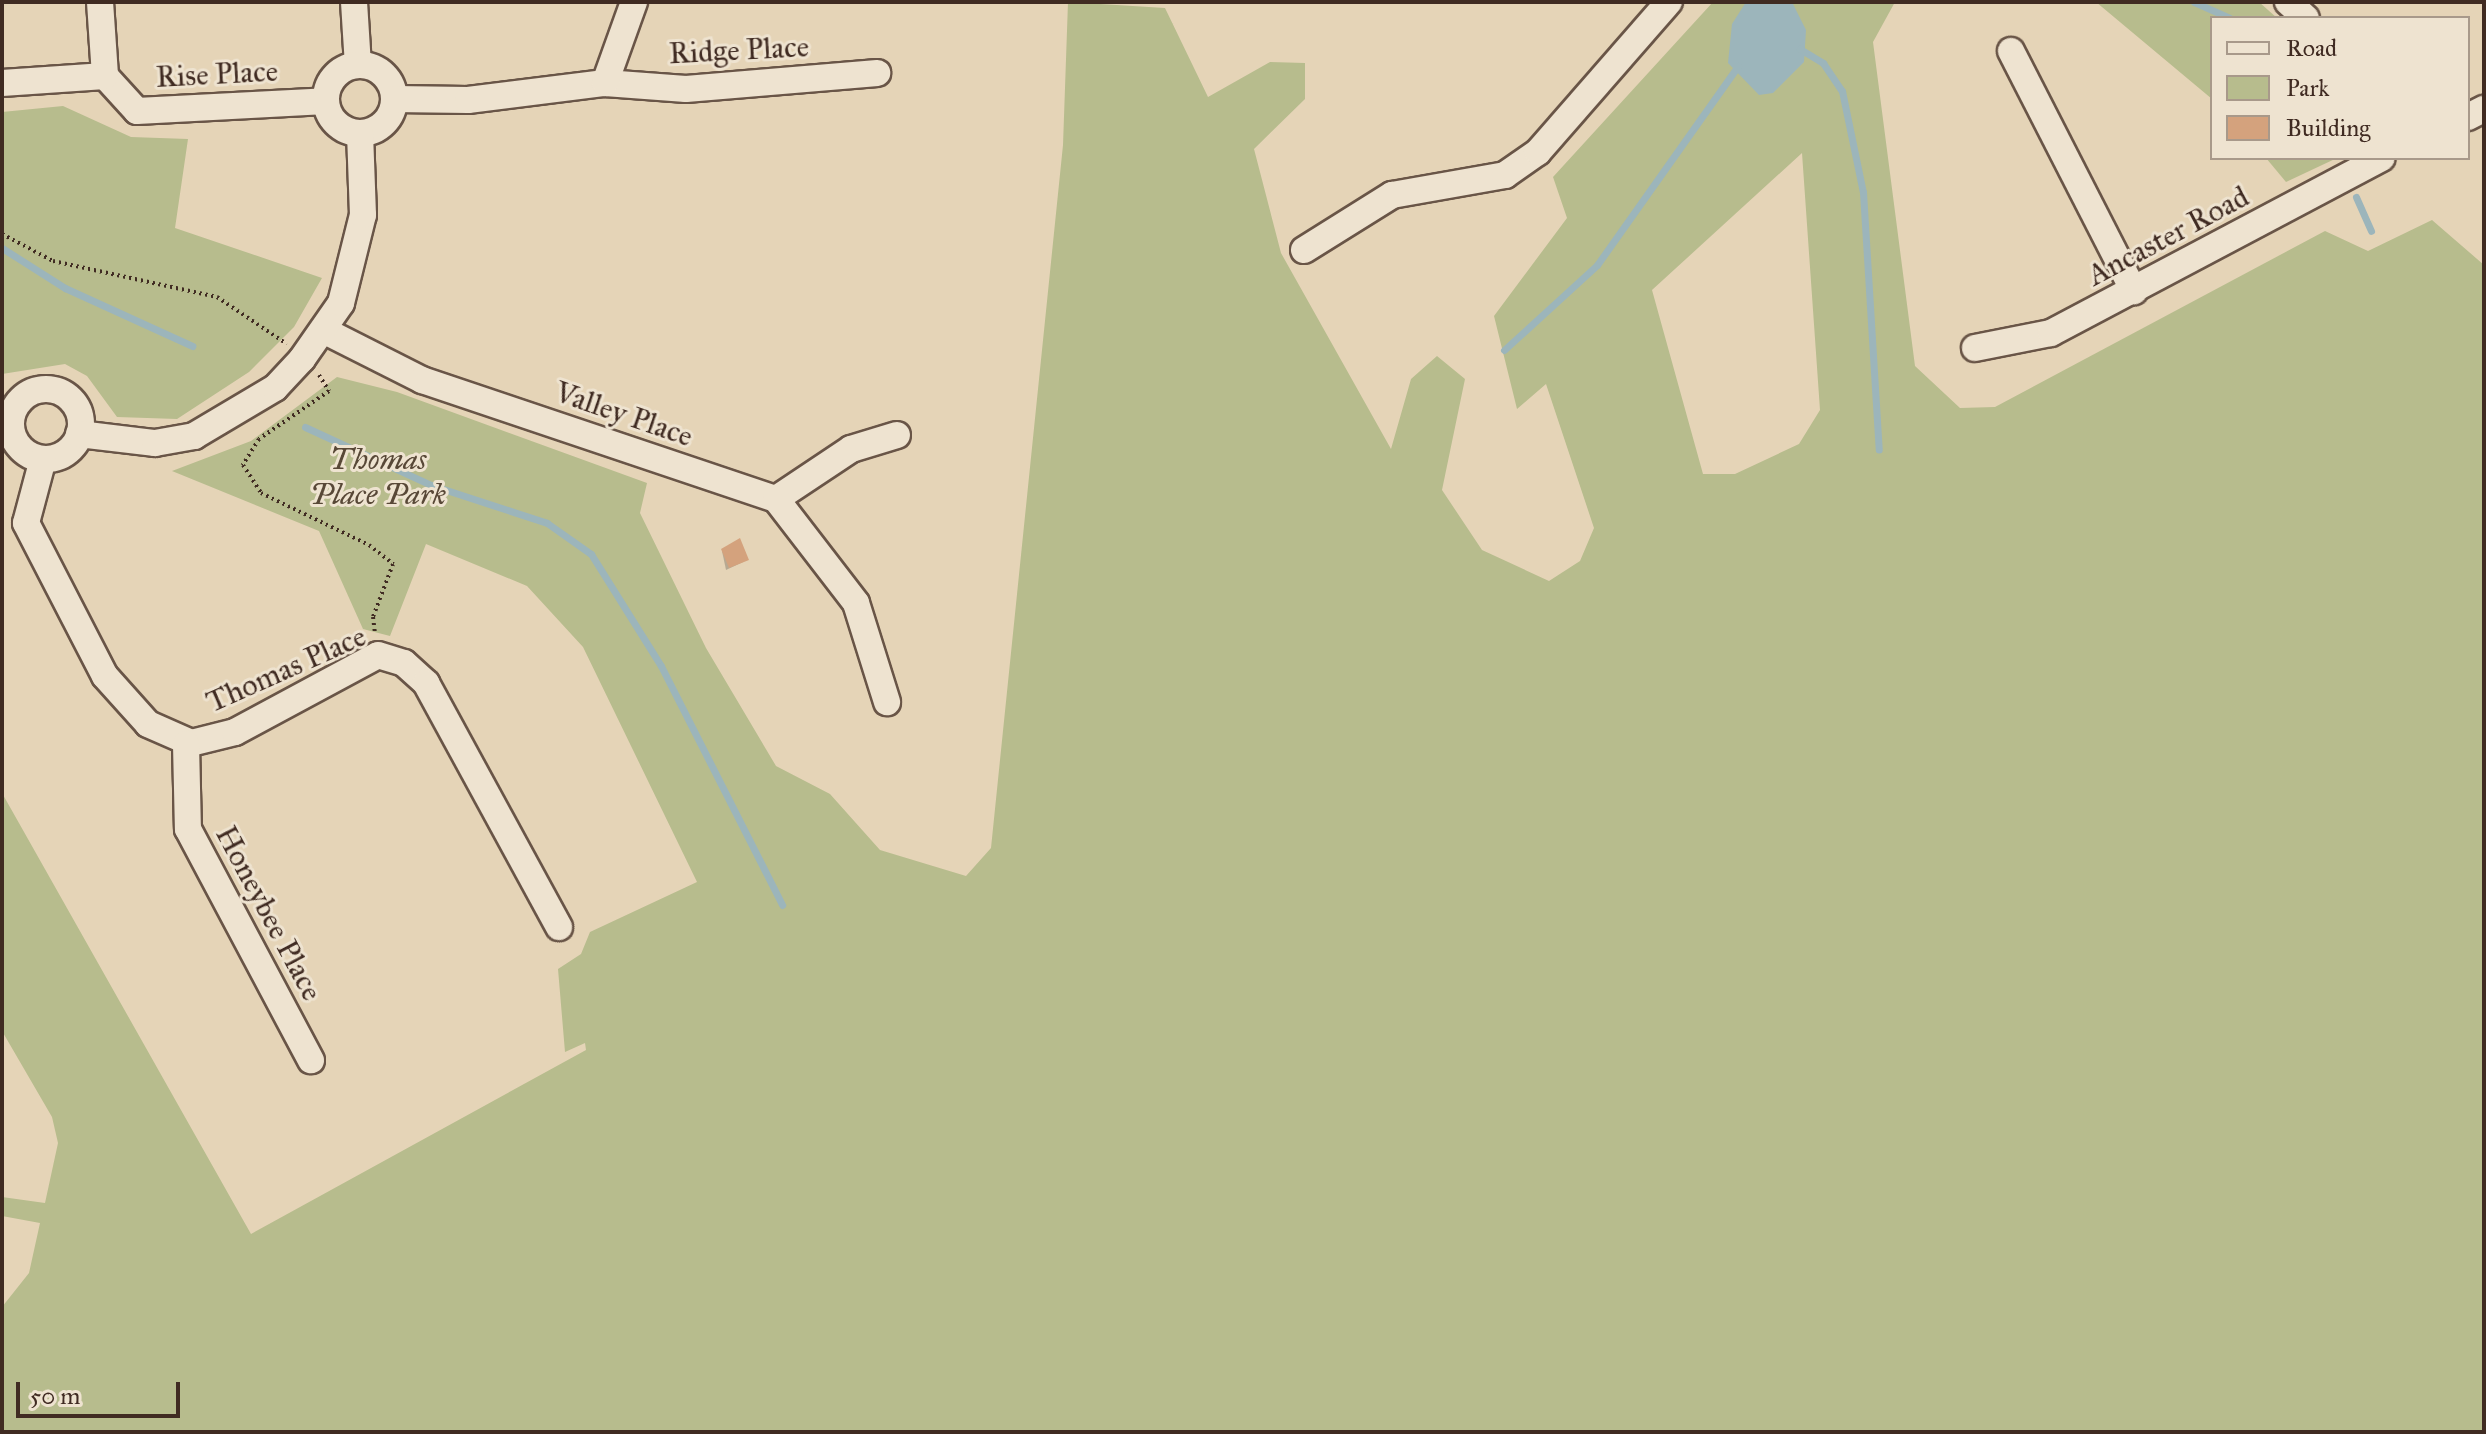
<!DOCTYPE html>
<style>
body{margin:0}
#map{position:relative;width:2486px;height:1434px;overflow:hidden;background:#e5d4b7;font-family:"IM FELL Great Primer",serif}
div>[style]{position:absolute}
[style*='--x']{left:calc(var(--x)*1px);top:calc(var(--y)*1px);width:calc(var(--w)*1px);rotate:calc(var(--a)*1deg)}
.green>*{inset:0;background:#b7bc8d}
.water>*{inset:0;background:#9cb5bb}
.shadow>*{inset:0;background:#0003}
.stream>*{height:7px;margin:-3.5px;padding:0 3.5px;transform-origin:3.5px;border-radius:3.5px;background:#9cb5bb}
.building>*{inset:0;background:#d4a27d}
.path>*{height:4px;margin-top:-2px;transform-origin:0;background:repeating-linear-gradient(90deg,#402b22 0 2px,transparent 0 6px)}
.roads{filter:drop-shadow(2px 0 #695547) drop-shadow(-2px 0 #695547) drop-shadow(0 2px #695547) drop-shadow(0 -2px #695547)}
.minor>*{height:26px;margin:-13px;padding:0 13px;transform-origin:13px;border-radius:13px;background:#eee3d0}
.minor>.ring{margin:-13px;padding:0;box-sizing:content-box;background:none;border:26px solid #eee3d0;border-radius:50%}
span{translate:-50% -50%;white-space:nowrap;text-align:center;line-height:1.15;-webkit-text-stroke:6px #eee3d0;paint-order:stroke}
.street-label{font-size:30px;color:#402b22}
.park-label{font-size:30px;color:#584837;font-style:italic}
.frame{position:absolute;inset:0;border:4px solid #402b22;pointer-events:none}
.legend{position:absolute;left:2210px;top:16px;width:260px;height:144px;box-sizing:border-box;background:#eee3d0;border:2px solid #a8998a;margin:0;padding:10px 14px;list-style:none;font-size:24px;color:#402b22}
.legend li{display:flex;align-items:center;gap:16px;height:40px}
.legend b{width:40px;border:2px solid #a8998a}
.scale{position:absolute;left:16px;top:1382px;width:164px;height:36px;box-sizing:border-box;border:4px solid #402b22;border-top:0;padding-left:10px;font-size:24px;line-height:28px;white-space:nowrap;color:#402b22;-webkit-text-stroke:6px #eee3d0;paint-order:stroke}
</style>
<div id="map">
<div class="green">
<div style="clip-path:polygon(evenodd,1068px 2px,1165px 8px,1208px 97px,1270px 62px,1305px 63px,1305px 99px,1254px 149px,1281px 253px,1391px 449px,1411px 379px,1437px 356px,1465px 379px,1442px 490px,1482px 550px,1549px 581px,1580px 561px,1594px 528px,1546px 384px,1517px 409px,1494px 316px,1567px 218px,1553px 177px,1713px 2px,1895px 2px,1873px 42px,1915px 366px,1960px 408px,1995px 407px,2325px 231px,2368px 251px,2432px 220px,2484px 265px,2484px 1432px,2px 1432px,2px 1307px,29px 1273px,40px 1223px,2px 1216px,2px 1197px,45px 1203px,58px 1143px,52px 1117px,2px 1031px,2px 793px,251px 1234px,586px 1050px,585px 1043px,565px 1052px,558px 969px,581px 954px,590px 932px,697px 882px,583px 647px,527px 586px,426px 544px,390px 636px,363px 629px,319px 531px,172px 471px,251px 441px,337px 377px,397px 392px,647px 483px,640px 513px,706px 648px,776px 766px,830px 794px,880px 850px,966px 876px,991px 848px,1063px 145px,1068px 2px,1802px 153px,1820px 410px,1799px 444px,1735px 474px,1703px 474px,1652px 290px,1802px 153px)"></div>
<div style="clip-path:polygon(2096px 2px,2259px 2px,2277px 18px,2212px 18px,2212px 99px)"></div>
<div style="clip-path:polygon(63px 106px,131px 137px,188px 139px,175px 228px,322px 278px,294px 327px,249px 372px,177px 419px,117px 417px,87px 376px,65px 364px,2px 374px,2px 112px)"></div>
<div style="clip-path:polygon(2266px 158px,2337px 158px,2286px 182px)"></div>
</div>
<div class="water">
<div style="clip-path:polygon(1746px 2px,1792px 2px,1806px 30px,1804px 62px,1773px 93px,1759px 95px,1728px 63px,1732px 24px)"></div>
</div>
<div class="shadow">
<div style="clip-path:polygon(722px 551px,743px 562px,726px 570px)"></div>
</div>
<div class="stream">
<div style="--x:2194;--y:2;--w:39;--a:24"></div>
<div style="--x:1800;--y:49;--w:27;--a:31"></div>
<div style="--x:1823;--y:63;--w:34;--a:56"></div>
<div style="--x:1842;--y:91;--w:103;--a:78.3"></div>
<div style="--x:1863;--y:192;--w:258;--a:86.5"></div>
<div style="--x:2356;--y:197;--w:37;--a:66"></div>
<div style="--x:2;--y:248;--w:75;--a:32.4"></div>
<div style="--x:65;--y:288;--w:140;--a:24.5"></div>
<div style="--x:1504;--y:350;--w:126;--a:-42.4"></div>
<div style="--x:1597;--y:265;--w:244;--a:-54.7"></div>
<div style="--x:305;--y:427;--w:139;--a:24.7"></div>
<div style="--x:431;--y:485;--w:122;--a:18.1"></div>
<div style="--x:547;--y:523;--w:54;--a:35.2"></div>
<div style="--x:591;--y:554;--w:132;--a:58"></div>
<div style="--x:661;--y:666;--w:268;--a:63.1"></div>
</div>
<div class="building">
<div style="clip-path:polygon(740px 538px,749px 560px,729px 568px,721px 549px)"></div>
</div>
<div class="path">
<div style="--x:2;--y:234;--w:58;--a:27.9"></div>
<div style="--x:53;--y:261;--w:168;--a:12.4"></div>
<div style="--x:217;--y:297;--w:84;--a:33.9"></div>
<div style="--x:319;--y:375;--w:19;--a:58"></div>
<div style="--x:329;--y:391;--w:85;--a:145.6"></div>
<div style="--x:259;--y:439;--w:31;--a:122"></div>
<div style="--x:243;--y:465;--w:33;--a:57"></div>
<div style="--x:261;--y:493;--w:120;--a:25.7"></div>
<div style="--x:369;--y:545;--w:31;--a:38"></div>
<div style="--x:393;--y:564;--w:57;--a:110.7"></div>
<div style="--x:373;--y:617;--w:16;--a:83"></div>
</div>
<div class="roads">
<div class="minor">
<div style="--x:100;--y:2;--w:74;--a:86.1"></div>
<div style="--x:105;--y:76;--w:47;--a:47.6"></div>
<div style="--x:137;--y:111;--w:189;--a:-3"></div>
<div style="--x:354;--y:2;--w:63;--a:86.4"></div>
<div style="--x:2288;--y:2;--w:24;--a:42"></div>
<div style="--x:2011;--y:51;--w:270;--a:62.9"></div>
<div class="ring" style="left:326px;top:65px;width:42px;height:42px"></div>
<div style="--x:2;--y:83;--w:103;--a:-3.9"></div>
<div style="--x:605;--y:83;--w:81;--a:4.2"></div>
<div style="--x:686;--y:89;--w:192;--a:-4.8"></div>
<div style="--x:394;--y:99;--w:74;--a:0.8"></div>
<div style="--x:468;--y:100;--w:138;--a:-7.1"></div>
<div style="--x:605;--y:83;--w:86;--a:-70.3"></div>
<div style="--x:2468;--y:117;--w:18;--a:-27"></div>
<div style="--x:1304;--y:250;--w:104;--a:-32"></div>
<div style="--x:1392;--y:195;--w:115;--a:-10"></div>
<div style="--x:1505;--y:175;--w:40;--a:-34.9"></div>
<div style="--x:1538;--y:152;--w:199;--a:-48.9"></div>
<div style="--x:325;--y:331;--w:109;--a:26.8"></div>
<div style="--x:422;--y:380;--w:373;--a:18.6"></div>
<div style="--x:776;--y:499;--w:90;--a:-33.7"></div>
<div style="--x:851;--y:449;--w:48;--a:-16.9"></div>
<div style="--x:1975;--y:348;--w:77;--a:-11.2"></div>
<div style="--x:2051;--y:333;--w:374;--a:-27.9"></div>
<div class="ring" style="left:11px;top:389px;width:44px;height:44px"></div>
<div style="--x:79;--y:434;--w:77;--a:6.8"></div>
<div style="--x:155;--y:443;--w:40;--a:-10"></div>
<div style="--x:194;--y:436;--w:94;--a:-30.7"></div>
<div style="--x:275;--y:388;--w:40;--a:-47"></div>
<div style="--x:302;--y:359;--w:68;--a:-55.1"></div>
<div style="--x:341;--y:303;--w:91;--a:-76"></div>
<div style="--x:363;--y:215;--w:82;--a:-92.1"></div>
<div style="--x:43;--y:459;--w:66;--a:104.9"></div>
<div style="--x:26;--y:523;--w:172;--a:62.7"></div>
<div style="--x:105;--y:676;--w:64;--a:48.1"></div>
<div style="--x:148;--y:724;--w:47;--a:23.8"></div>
<div style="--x:191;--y:743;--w:45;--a:-14"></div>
<div style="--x:235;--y:732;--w:162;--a:-28.3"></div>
<div style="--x:378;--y:655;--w:27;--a:17"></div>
<div style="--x:404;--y:663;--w:30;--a:42"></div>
<div style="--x:426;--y:683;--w:278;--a:61.4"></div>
<div style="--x:776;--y:499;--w:131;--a:52.4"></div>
<div style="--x:856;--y:603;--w:104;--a:72.6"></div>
<div style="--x:186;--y:744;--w:85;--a:88.7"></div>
<div style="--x:188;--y:829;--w:262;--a:62"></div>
</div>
</div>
<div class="street-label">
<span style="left:739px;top:50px;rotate:-3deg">Ridge Place</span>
<span style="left:217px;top:74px;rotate:-3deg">Rise Place</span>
<span style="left:2168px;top:236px;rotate:-28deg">Ancaster Road</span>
<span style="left:624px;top:414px;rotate:19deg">Valley Place</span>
<span style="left:286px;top:669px;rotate:-24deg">Thomas Place</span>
<span style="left:269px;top:913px;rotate:62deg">Honeybee Place</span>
</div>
<div class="park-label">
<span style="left:378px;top:476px">Thomas<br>Place Park</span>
</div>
<div class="frame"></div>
<ul class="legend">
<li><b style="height:10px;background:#eee3d0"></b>Road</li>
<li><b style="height:22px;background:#b7bc8d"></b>Park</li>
<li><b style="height:22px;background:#d4a27d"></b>Building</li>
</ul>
<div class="scale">50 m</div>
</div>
